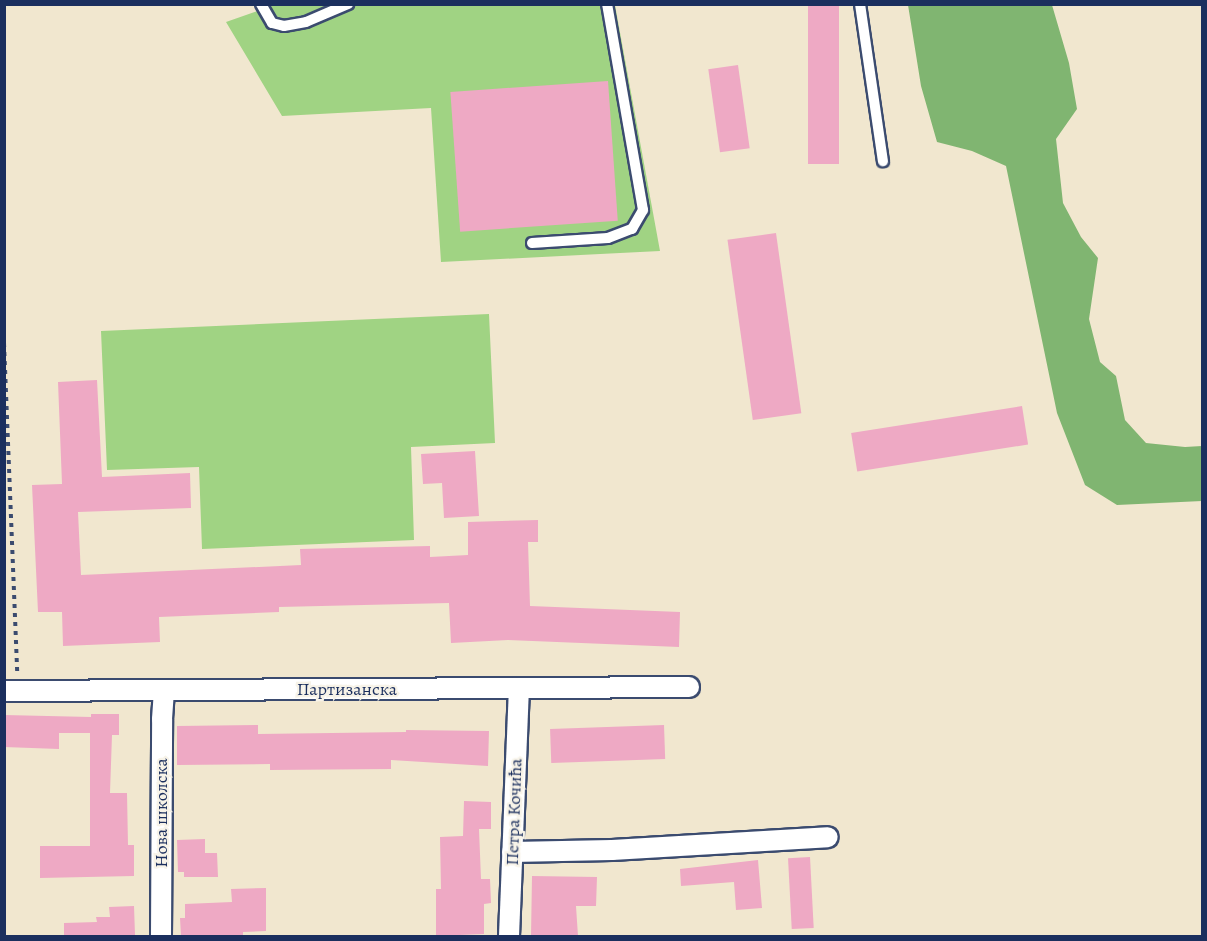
<!DOCTYPE html>
<meta charset="utf-8">
<style>
body{margin:0}
#map{position:relative;width:1207px;height:941px;overflow:hidden;background:#f1e7cf;font-family:Alegreya,serif}
div>[style]{position:absolute}
[style*='--x']{left:calc(var(--x)*1px);top:calc(var(--y)*1px);width:calc(var(--w)*1px);rotate:calc(var(--a)*1deg)}
.green>*{inset:0;background:#a0d383}
.forest>*{inset:0;background:#80b571}
.building>*{inset:0;background:#eea9c4;transform-origin:0 0}
.path>*{height:4px;margin-top:-2px;transform-origin:0;background:repeating-linear-gradient(90deg,#3b4b6f 0 4.5px,transparent 0 9px)}
.roads{filter:drop-shadow(2px 0 #3b4b6f) drop-shadow(-2px 0 #3b4b6f) drop-shadow(0 2px #3b4b6f) drop-shadow(0 -2px #3b4b6f)}
.service>*{height:10px;margin:-5px;padding:0 5px;transform-origin:5px;border-radius:5px;background:#fff}
.minor>*{height:20px;margin:-10px;padding:0 10px;transform-origin:10px;border-radius:10px;background:#fff}
span{translate:-50% -50%;white-space:nowrap;text-align:center;line-height:1.15;-webkit-text-stroke:4.5px #f7f3e8;paint-order:stroke}
.street-label{font-size:18px;color:#1b2f5e}
.frame{position:absolute;inset:0;border:6px solid #1b2f5e;pointer-events:none}
</style>
<div id="map">
<div class="green">
<div style="clip-path:polygon(275px 5px,615px 5px,660px 251px,441px 262px,431px 108px,282px 116px,226px 22px)"></div>
<div style="clip-path:polygon(489px 314px,495px 443px,411px 447px,414px 540px,202px 549px,199px 467px,107px 470px,101px 331px)"></div>
</div>
<div class="forest">
<div style="clip-path:polygon(908px 5px,1052px 5px,1069px 63px,1077px 109px,1056px 139px,1063px 203px,1081px 237px,1098px 258px,1089px 319px,1100px 362px,1116px 376px,1125px 420px,1146px 443px,1185px 447px,1202px 446px,1202px 501px,1117px 505px,1085px 485px,1057px 413px,1006px 166px,972px 151px,937px 142px,921px 86px)"></div>
</div>
<div class="building">
<div style="left:808px;top:4px;width:31px;height:160px"></div>
<div style="left:738px;top:65px;width:84px;height:30px;rotate:82deg"></div>
<div style="left:608px;top:81px;width:140px;height:158px;rotate:86deg"></div>
<div style="left:776px;top:233px;width:182px;height:49px;rotate:82deg"></div>
<div style="clip-path:polygon(97px 380px,102px 477px,190px 473px,191px 508px,78px 512px,81px 575px,301px 565px,300px 549px,430px 546px,430px 557px,468px 555px,468px 522px,538px 520px,538px 542px,528px 542px,530px 606px,680px 612px,679px 647px,508px 640px,451px 643px,449px 603px,279px 607px,279px 612px,159px 617px,160px 642px,63px 646px,62px 612px,38px 612px,32px 485px,62px 484px,58px 382px)"></div>
<div style="left:1022px;top:406px;width:39px;height:173px;rotate:81deg"></div>
<div style="clip-path:polygon(475px 451px,479px 516px,444px 518px,442px 483px,423px 484px,421px 454px)"></div>
<div style="clip-path:polygon(91px 714px,119px 714px,119px 735px,112px 735px,110px 793px,127px 793px,128px 845px,134px 845px,134px 876px,40px 878px,40px 846px,90px 846px,90px 733px,59px 733px,59px 749px,4px 747px,4px 715px,91px 717px)"></div>
<div style="clip-path:polygon(258px 725px,258px 734px,406px 732px,406px 730px,489px 731px,488px 766px,391px 760px,391px 769px,270px 770px,270px 764px,177px 765px,177px 726px)"></div>
<div style="left:664px;top:725px;width:34px;height:114px;rotate:88deg"></div>
<div style="clip-path:polygon(464px 801px,491px 802px,491px 829px,479px 829px,481px 879px,490px 879px,491px 903px,484px 904px,484px 934px,436px 936px,436px 889px,441px 889px,440px 837px,463px 836px)"></div>
<div style="clip-path:polygon(205px 839px,205px 853px,217px 853px,218px 877px,184px 877px,184px 872px,178px 872px,177px 840px)"></div>
<div style="left:810px;top:857px;width:71px;height:22px;rotate:87deg"></div>
<div style="clip-path:polygon(758px 860px,762px 908px,736px 910px,734px 882px,681px 886px,680px 869px)"></div>
<div style="clip-path:polygon(532px 876px,597px 877px,596px 906px,576px 906px,578px 936px,531px 936px)"></div>
<div style="clip-path:polygon(266px 888px,266px 931px,243px 932px,243px 936px,181px 936px,180px 918px,185px 918px,185px 904px,232px 902px,231px 889px)"></div>
<div style="clip-path:polygon(134px 906px,135px 935px,64px 936px,64px 923px,97px 922px,96px 917px,110px 917px,109px 907px)"></div>
</div>
<div class="path">
<div style="--x:4;--y:343;--w:329;--a:87.7"></div>
</div>
<div class="roads">
<div class="service">
<div style="--x:261;--y:4;--w:22;--a:60"></div>
<div style="--x:272;--y:23;--w:12;--a:14"></div>
<div style="--x:284;--y:26;--w:22;--a:-10"></div>
<div style="--x:306;--y:22;--w:46;--a:-23.2"></div>
<div style="--x:860;--y:4;--w:159;--a:81.7"></div>
<div style="--x:532;--y:243;--w:76;--a:-3.8"></div>
<div style="--x:608;--y:238;--w:26;--a:-21"></div>
<div style="--x:632;--y:229;--w:22;--a:-60"></div>
<div style="--x:643;--y:210;--w:209;--a:-99.9"></div>
</div>
<div class="minor">
<div style="--x:4;--y:691;--w:685;--a:-0.33"></div>
<div style="--x:512;--y:852;--w:100;--a:-1.1"></div>
<div style="--x:612;--y:850;--w:216;--a:-3.4"></div>
<div style="--x:161;--y:936;--w:217;--a:-89.7"></div>
<div style="--x:162;--y:719;--w:29;--a:-86"></div>
<div style="--x:509;--y:936;--w:248;--a:-87.7"></div>
</div>
</div>
<div class="street-label">
<span style="left:347px;top:689px">Партизанска</span>
<span style="left:514px;top:812px;rotate:-88deg">Петра Кочића</span>
<span style="left:161px;top:813px;rotate:-90deg">Нова школска</span>
</div>
<div class="frame"></div>
</div>
